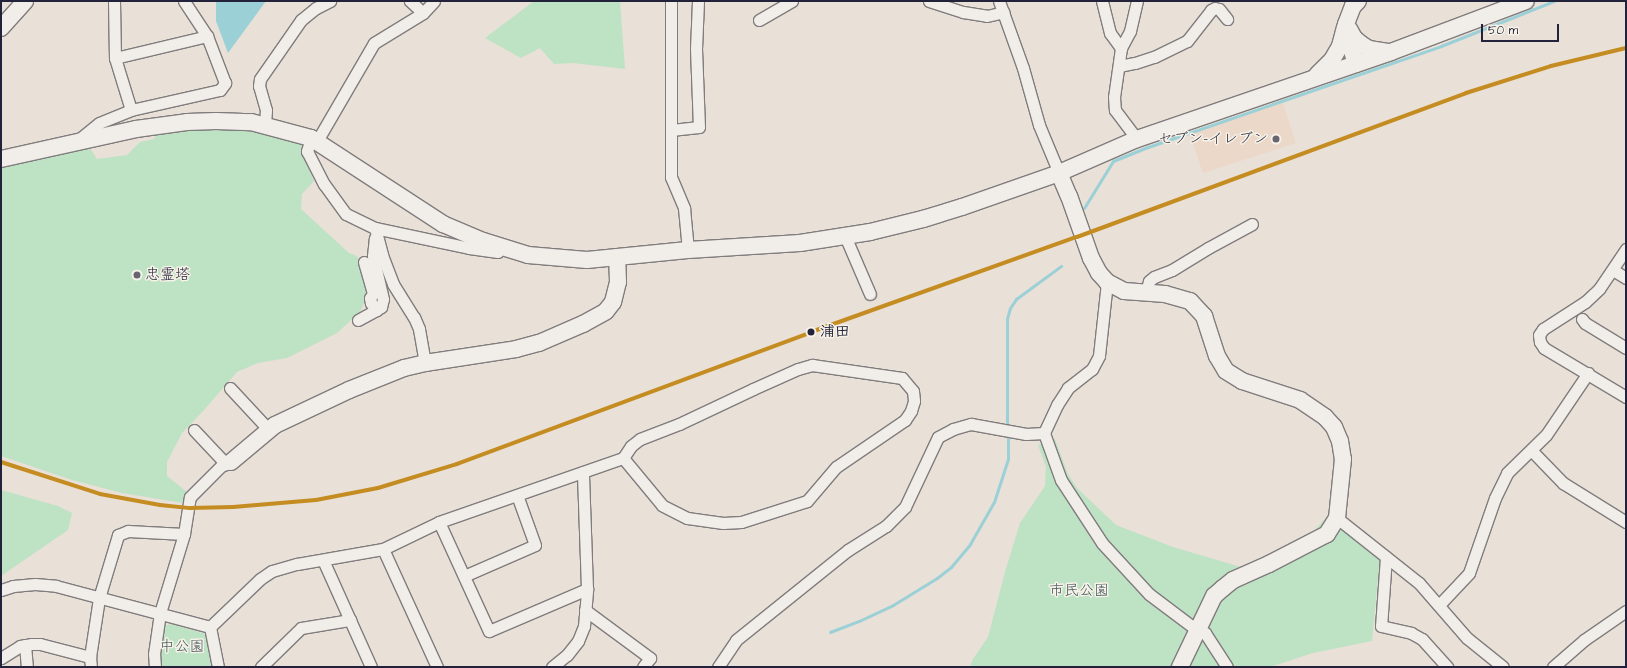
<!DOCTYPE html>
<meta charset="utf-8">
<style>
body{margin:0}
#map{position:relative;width:1627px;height:668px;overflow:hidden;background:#e9e0d7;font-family:"Architects Daughter","Klee One",sans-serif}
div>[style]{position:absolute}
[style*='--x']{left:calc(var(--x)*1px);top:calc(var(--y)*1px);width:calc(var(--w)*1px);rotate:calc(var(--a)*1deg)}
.built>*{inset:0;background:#ebd8c9;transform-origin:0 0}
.green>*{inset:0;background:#bee2c4}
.water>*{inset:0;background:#9bd0d7}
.stream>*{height:3px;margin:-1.5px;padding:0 1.5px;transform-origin:1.5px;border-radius:1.5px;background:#9bd0d7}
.roads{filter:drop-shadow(1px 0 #807c7d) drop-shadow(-1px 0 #807c7d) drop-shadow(0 1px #807c7d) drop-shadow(0 -1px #807c7d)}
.street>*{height:11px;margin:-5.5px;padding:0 5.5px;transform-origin:5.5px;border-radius:5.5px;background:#f1eeea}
.secondary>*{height:16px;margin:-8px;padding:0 8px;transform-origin:8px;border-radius:8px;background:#f1eeea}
.rail-1>*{height:4px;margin:-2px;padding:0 2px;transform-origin:2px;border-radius:2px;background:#c48c21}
.dots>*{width:11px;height:11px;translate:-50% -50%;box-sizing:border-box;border:2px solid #f7f3e8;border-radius:50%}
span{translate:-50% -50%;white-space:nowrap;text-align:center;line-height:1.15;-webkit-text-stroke:3px #f7f3e8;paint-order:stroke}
.poi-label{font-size:15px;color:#22223b}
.right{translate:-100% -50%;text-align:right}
.left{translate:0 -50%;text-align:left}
.stop-label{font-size:15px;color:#22223b;font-weight:700}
.park-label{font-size:15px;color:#405259}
.frame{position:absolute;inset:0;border:2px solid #22223b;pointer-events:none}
.scale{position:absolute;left:1481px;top:24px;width:78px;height:18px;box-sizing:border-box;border:2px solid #22223b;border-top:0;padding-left:5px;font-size:12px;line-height:14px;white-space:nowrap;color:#22223b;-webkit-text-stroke:3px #f7f3e8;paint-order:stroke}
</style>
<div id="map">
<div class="built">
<div style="left:1283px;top:103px;width:42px;height:98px;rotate:72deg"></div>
</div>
<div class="green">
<div style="clip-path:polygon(534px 1px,620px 1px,625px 69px,573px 63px,554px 64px,540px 48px,521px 58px,485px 38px)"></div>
<div style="clip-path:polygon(241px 126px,305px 140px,302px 147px,303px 155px,314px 181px,302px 194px,301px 209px,349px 253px,357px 256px,366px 284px,366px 299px,360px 312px,337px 333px,287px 358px,258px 363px,237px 372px,204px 410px,182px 433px,167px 462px,167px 476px,187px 492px,183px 503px,122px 493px,72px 480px,1px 456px,1px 164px,88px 145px,97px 159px,127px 155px,140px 142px,154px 139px,157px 134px)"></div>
<div style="clip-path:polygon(1055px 439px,1068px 474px,1077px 488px,1116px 525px,1173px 547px,1241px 567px,1279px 553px,1306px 539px,1327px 517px,1380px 558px,1372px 641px,1313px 653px,1270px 667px,970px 667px,973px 659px,988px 637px,1005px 572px,1020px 523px,1045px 486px,1046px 467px,1038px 445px)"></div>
<div style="clip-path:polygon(1px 490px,58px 506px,72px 513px,68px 530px,1px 576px)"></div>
<div style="clip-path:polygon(171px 624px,206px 634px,213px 667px,161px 667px,161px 649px,165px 626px)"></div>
</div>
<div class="water">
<div style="clip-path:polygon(216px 1px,266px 1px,228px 53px,216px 21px)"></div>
</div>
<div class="stream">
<div style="--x:1084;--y:208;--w:55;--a:-58.3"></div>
<div style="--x:1113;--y:161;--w:38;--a:-22"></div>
<div style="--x:1148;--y:147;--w:310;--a:-19"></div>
<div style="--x:1441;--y:46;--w:122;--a:-21.7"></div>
<div style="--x:1007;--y:428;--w:109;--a:-90"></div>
<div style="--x:1007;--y:319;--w:11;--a:-75"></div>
<div style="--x:1010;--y:308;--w:11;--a:-56"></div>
<div style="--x:1016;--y:299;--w:56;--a:-36.3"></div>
<div style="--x:830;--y:632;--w:31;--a:-21"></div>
<div style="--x:859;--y:621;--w:38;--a:-25"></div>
<div style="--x:893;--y:605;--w:52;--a:-31.5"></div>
<div style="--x:937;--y:578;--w:18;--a:-38"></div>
<div style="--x:951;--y:567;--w:30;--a:-50"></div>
<div style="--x:970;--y:544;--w:48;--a:-60.3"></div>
<div style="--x:994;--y:502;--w:45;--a:-72"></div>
<div style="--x:1008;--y:459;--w:25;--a:-90"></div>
</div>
<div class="roads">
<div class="street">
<div style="--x:114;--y:1;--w:57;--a:89"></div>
<div style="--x:115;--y:58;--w:54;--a:72.9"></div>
<div style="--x:671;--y:1;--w:176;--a:90"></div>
<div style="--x:671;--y:177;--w:34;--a:67"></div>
<div style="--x:684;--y:208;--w:42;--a:84.6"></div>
<div style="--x:929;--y:1;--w:36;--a:18"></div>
<div style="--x:963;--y:12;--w:24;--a:9"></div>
<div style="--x:987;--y:16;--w:17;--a:-13"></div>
<div style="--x:999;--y:1;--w:71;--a:70.3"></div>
<div style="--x:1023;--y:68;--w:59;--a:74.3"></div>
<div style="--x:1039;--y:125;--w:52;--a:67.4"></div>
<div style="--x:1102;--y:1;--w:33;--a:76"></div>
<div style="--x:1110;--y:33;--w:19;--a:54"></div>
<div style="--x:1121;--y:48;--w:49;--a:98.1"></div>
<div style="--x:1114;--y:97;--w:13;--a:86"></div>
<div style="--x:1115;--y:110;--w:36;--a:53"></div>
<div style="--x:423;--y:13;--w:16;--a:-47"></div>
<div style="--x:759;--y:20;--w:38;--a:-30"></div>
<div style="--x:1121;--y:48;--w:19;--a:-62"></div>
<div style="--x:1130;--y:31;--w:31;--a:-77"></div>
<div style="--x:115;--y:58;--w:95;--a:-13.4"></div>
<div style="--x:1119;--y:66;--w:16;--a:-11"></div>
<div style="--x:1135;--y:63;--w:20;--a:-18"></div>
<div style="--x:1154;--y:57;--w:37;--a:-26"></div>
<div style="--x:1187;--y:41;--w:39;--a:-52"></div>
<div style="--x:1211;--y:10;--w:4;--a:-27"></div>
<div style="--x:1215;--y:8;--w:4;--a:14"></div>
<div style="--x:1219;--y:9;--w:13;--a:51"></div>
<div style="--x:265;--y:124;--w:14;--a:-86"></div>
<div style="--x:266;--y:110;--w:25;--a:-106"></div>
<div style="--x:259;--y:86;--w:7;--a:-82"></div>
<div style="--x:260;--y:79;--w:72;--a:-55.2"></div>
<div style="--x:301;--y:20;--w:19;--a:-39"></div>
<div style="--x:316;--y:8;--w:16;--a:-27"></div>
<div style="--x:671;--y:130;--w:28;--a:-6"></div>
<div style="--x:699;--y:127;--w:78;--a:-92.2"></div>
<div style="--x:696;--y:49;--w:48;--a:-87.6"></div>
<div style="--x:311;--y:138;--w:14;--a:107"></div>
<div style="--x:307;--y:151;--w:37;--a:63"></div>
<div style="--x:324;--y:184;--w:37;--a:54"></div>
<div style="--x:346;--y:214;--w:32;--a:26"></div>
<div style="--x:375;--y:228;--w:28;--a:75"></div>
<div style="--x:382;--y:255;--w:31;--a:69"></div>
<div style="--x:393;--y:284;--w:39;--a:58"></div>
<div style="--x:414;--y:317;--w:13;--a:67"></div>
<div style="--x:419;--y:329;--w:35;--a:80"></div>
<div style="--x:77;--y:141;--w:28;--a:-39"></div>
<div style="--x:99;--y:123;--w:35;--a:-22"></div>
<div style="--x:131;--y:110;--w:91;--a:-12.7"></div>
<div style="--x:220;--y:90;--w:9;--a:-54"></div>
<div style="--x:225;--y:83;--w:50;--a:-111"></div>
<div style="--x:207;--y:36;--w:42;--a:-123.3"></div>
<div style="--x:317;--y:141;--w:113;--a:-59.8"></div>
<div style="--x:374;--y:43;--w:57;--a:-31.5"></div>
<div style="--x:423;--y:13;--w:18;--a:-137"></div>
<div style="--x:375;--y:228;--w:96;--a:12"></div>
<div style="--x:469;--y:248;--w:29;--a:8"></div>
<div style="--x:845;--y:236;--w:63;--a:66.7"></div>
<div style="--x:1626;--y:249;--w:48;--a:124"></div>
<div style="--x:1599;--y:289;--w:19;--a:137"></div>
<div style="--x:1585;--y:302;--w:50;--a:147.3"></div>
<div style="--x:1543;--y:329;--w:7;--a:124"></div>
<div style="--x:1539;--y:335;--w:7;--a:82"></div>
<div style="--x:1540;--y:342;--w:7;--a:56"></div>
<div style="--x:1544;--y:348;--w:96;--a:30.9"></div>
<div style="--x:364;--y:262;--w:33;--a:74"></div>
<div style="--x:373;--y:294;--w:5;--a:127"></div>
<div style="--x:370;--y:298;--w:5;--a:79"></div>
<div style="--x:371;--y:303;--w:9;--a:54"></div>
<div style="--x:376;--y:310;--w:6;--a:-31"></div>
<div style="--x:381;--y:307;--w:8;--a:-76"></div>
<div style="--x:383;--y:299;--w:44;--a:-103.1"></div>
<div style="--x:373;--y:256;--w:18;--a:-84"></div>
<div style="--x:1613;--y:270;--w:15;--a:32"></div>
<div style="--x:1107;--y:282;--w:74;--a:96.2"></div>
<div style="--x:1099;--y:356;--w:15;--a:118"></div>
<div style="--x:1092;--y:369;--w:31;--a:142"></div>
<div style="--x:1068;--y:388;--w:20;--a:123"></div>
<div style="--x:1057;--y:405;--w:31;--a:115"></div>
<div style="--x:1044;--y:433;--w:50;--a:70.1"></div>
<div style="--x:1061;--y:480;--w:75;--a:56.9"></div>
<div style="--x:1102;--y:543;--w:69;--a:47.3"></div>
<div style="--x:1149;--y:594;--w:60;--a:36.9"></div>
<div style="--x:1197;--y:630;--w:9;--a:21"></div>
<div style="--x:1205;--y:633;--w:40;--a:57.1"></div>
<div style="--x:1146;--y:293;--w:12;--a:-76"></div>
<div style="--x:1149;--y:281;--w:6;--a:-39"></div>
<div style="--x:1154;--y:277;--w:19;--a:-21"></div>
<div style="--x:1172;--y:270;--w:42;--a:-31.4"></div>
<div style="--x:1208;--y:248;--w:50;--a:-28.6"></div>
<div style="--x:1582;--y:319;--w:5;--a:53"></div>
<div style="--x:1585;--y:323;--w:48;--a:31.4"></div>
<div style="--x:358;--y:320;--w:21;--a:-29"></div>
<div style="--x:812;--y:365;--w:91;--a:8.2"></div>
<div style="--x:902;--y:378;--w:17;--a:50"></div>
<div style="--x:913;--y:391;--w:10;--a:84"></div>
<div style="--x:914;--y:401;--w:10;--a:107"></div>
<div style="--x:911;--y:411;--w:11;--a:124"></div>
<div style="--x:905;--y:420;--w:83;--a:145.7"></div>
<div style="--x:836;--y:467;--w:45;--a:130.5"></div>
<div style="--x:807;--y:501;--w:69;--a:162.3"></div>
<div style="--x:741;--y:522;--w:18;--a:177"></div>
<div style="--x:723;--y:523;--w:36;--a:-172"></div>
<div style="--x:687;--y:518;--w:28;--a:-153"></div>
<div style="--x:662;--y:505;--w:61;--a:-129.7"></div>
<div style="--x:623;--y:458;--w:14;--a:-56"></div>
<div style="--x:631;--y:446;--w:11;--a:-38"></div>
<div style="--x:640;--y:439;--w:42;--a:-21"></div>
<div style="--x:679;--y:424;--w:82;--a:-25.3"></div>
<div style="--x:753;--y:389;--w:49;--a:-24"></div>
<div style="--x:798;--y:369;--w:15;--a:-16"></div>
<div style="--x:230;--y:388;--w:57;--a:47.1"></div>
<div style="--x:194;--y:430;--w:47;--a:46.7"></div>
<div style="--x:1532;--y:451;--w:45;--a:45.9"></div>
<div style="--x:1563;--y:483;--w:74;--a:31.8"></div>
<div style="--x:1337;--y:518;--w:105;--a:38.4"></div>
<div style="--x:1419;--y:583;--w:73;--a:48.9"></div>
<div style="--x:1467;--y:638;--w:46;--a:38.9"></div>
<div style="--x:439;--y:522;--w:120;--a:65.4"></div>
<div style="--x:489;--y:631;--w:107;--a:-23.2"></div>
<div style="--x:383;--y:549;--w:130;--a:65.4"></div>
<div style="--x:1386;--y:557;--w:69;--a:94.1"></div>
<div style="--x:1381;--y:626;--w:31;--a:13"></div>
<div style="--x:1411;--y:633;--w:13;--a:29"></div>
<div style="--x:1422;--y:639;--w:38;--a:48"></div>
<div style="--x:323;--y:560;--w:117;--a:65.8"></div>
<div style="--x:464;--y:576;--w:77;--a:-23.6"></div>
<div style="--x:535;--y:545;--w:53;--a:-109.8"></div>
<div style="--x:1;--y:590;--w:13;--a:-18"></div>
<div style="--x:13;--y:586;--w:22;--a:-5"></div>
<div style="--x:35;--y:584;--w:21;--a:5"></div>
<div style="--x:56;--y:586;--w:159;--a:14.9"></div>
<div style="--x:1439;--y:605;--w:44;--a:-46.8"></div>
<div style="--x:1469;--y:573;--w:79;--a:-70.9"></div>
<div style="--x:1495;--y:498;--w:28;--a:-64"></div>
<div style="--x:1507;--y:473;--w:54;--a:-44.3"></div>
<div style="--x:1546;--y:435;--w:75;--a:-55.9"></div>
<div style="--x:585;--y:610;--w:81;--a:36.4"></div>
<div style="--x:650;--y:658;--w:11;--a:128"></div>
<div style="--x:210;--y:627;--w:69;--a:-43.8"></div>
<div style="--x:260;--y:579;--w:14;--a:-34"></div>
<div style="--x:272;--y:571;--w:26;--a:-16"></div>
<div style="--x:297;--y:564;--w:87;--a:-9.9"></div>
<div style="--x:383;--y:549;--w:62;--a:-25.7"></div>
<div style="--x:439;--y:522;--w:195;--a:-19.2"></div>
<div style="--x:210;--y:627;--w:41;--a:78.7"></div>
<div style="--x:25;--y:645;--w:22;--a:85"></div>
<div style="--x:1;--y:658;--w:22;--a:-32"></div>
<div style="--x:20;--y:646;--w:11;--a:-10"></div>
<div style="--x:31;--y:644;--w:9;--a:0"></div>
<div style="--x:40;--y:644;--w:52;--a:14.6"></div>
<div style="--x:91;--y:667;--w:10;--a:-96"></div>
<div style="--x:90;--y:657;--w:60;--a:-81.3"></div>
<div style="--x:99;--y:598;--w:66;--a:-73.2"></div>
<div style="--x:118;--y:535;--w:11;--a:-22"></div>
<div style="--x:128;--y:531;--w:56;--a:3.1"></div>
<div style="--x:155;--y:667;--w:13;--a:-94"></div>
<div style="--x:154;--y:654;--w:41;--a:-81.7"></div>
<div style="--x:160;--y:613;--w:83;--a:-73.1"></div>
<div style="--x:184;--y:534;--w:37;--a:-81"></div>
<div style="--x:190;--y:497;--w:44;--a:-45"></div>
<div style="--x:221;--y:466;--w:11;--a:-22"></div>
<div style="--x:261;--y:667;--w:56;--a:-44.3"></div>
<div style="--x:301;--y:628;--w:50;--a:-9.3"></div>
<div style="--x:552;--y:667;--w:19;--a:-39"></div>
<div style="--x:567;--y:655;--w:18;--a:-52"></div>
<div style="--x:578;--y:641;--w:16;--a:-68"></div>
<div style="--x:584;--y:626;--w:37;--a:-85"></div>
<div style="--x:587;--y:589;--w:117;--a:-92"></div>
<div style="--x:718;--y:667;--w:32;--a:-56"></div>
<div style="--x:736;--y:640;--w:144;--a:-38.8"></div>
<div style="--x:848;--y:550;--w:45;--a:-32.3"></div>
<div style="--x:886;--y:526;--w:27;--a:-45"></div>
<div style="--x:905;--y:507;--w:77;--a:-64.8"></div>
<div style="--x:938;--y:437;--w:17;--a:-28"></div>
<div style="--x:953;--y:429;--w:19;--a:-16"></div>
<div style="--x:971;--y:424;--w:56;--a:10.3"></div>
<div style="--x:1026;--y:434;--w:18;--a:-3"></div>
<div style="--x:1553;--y:667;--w:41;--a:-41.1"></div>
<div style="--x:1584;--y:640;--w:51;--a:-34.6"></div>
</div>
<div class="secondary">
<div style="--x:1;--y:28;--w:36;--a:-48"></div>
<div style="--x:1349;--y:29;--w:10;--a:61"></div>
<div style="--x:1354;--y:38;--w:9;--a:41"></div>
<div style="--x:1361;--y:44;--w:9;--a:32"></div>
<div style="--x:1369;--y:49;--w:19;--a:9"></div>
<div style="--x:1356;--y:64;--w:30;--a:-107"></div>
<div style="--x:1347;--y:35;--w:11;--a:-95"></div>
<div style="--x:1346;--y:24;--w:19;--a:-69"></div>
<div style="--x:1353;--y:6;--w:7;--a:-45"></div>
<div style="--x:1317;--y:75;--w:21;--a:-45"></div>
<div style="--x:1332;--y:60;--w:16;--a:-60"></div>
<div style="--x:1340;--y:46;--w:20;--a:-75"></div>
<div style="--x:1;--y:159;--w:138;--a:-12.5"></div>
<div style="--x:136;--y:129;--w:51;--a:-7.8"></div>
<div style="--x:187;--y:122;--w:29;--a:-2"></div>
<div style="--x:216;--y:121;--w:35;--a:2"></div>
<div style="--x:251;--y:122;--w:62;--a:14.9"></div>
<div style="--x:311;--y:138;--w:158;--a:33.1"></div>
<div style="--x:443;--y:224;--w:43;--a:23"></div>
<div style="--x:483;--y:241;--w:47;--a:17.3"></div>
<div style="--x:528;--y:255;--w:59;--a:4.8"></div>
<div style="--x:587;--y:260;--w:101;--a:-5.7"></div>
<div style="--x:688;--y:250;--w:112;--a:-3.6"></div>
<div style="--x:800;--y:243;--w:71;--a:-8.9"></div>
<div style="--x:870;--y:232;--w:55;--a:-13.8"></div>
<div style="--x:923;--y:219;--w:41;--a:-17.1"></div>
<div style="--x:962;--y:207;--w:103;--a:-19.3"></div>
<div style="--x:1059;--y:173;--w:85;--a:-23.6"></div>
<div style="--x:1137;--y:139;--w:268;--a:-18.9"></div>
<div style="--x:1391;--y:52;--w:144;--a:-20.7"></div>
<div style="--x:1059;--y:173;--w:25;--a:67"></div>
<div style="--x:1069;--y:196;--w:66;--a:70.5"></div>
<div style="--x:1091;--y:258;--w:17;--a:62"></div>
<div style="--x:1099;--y:273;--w:12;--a:48"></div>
<div style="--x:1107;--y:282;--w:19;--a:28"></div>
<div style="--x:1124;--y:291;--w:41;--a:4.2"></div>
<div style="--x:1165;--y:294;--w:26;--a:16"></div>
<div style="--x:1190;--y:301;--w:21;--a:47"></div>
<div style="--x:1204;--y:316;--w:42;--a:72"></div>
<div style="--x:1217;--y:356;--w:17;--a:59"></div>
<div style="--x:1226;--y:371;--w:19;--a:32"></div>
<div style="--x:1242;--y:381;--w:61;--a:18.1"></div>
<div style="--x:1300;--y:400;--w:30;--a:34"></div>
<div style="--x:1325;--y:417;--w:13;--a:48"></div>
<div style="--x:1334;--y:427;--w:15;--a:67"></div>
<div style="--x:1340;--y:441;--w:18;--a:81"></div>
<div style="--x:1343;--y:459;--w:59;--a:95.8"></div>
<div style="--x:1337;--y:518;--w:19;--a:122"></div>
<div style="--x:1327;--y:534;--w:65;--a:152.7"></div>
<div style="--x:1269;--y:564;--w:39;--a:156"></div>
<div style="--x:1233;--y:580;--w:13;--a:141"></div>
<div style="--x:1223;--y:588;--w:12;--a:138"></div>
<div style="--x:1214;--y:596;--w:79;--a:115.6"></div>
<div style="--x:231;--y:462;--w:57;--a:-40.1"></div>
<div style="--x:275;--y:425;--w:82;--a:-25.3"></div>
<div style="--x:349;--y:390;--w:59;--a:-21.8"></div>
<div style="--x:404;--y:368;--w:22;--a:-13"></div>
<div style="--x:425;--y:363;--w:92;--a:-8.7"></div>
<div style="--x:516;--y:349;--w:24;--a:-15"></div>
<div style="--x:539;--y:343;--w:48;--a:-23.4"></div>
<div style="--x:583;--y:324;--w:26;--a:-29"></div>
<div style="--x:606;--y:311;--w:11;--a:-52"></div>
<div style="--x:613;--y:302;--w:21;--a:-76"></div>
<div style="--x:618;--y:282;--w:25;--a:-92"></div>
</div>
</div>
<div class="rail-1">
<div style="--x:1;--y:462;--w:104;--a:17.9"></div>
<div style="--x:100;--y:494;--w:61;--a:10.4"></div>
<div style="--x:160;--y:505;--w:30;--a:6"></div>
<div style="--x:190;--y:508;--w:43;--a:-1.3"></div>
<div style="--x:233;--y:507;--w:83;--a:-4.8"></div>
<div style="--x:316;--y:500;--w:63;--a:-11"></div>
<div style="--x:378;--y:488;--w:83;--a:-16.9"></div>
<div style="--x:457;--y:464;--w:378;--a:-20.4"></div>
<div style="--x:811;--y:332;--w:282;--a:-19.7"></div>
<div style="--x:1077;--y:237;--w:415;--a:-20.3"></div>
<div style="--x:1466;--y:93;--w:89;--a:-17.6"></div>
<div style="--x:1551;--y:66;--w:77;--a:-13.5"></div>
</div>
<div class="dots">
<div style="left:1276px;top:139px;background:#686472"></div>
<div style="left:137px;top:275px;background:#686472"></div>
<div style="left:811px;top:332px;background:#22223b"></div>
</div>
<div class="poi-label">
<span class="right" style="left:1268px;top:139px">セブン-イレブン</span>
<span class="left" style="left:145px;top:275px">忠霊塔</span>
</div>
<div class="stop-label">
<span class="left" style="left:820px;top:332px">浦田</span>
</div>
<div class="park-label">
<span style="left:1079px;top:591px">市民公園</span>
<span style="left:182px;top:647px">中公園</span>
</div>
<div class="frame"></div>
<div class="scale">50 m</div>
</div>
